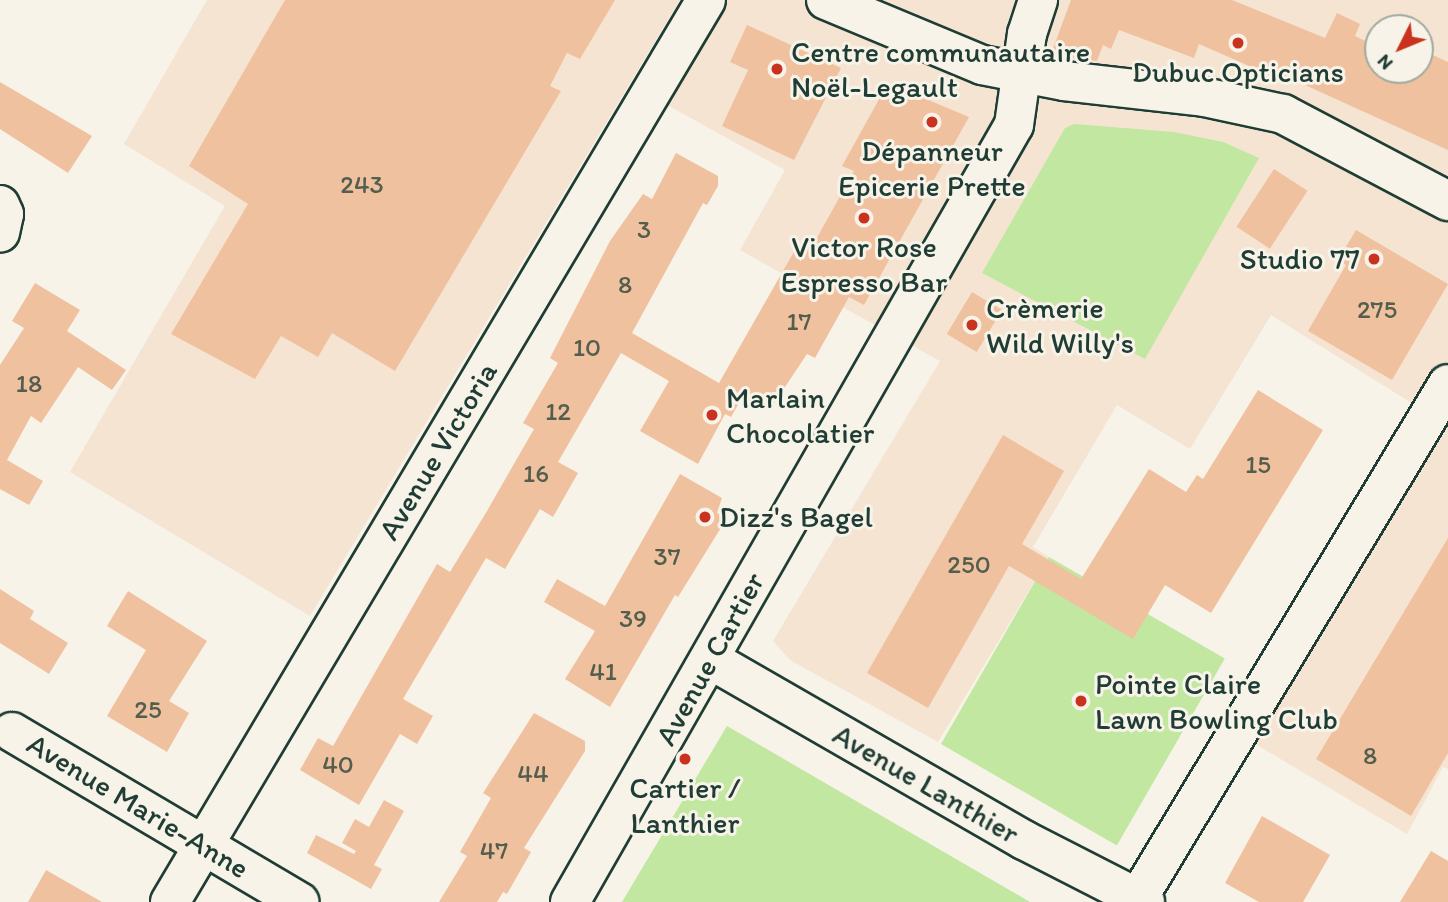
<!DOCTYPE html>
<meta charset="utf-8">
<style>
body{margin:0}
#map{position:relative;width:1448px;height:902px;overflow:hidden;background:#f7f3e8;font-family:Itim,sans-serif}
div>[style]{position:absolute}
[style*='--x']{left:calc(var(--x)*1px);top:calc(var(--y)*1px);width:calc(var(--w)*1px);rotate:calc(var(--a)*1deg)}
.built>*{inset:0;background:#f5e4d2}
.green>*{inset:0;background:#c1e7a1;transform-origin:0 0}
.building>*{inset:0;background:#f0c19f;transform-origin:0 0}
.roads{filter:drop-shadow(2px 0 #1f3d34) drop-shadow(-2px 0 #1f3d34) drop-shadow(0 2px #1f3d34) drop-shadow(0 -2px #1f3d34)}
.minor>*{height:38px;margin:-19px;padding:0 19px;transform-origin:19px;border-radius:19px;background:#f7f3e8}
.dots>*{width:19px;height:19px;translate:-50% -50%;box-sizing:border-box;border:4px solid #f7f3e8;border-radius:50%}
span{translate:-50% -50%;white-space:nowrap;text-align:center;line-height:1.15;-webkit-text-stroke:6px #f7f3e8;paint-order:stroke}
.number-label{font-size:26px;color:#535e4f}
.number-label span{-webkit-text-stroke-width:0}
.poi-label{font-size:30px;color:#1f3d34}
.left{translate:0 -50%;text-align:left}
.right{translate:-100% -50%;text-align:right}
.street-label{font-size:30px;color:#1f3d34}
.north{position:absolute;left:1364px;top:14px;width:70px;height:70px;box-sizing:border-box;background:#f7f3e8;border:2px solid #a1aaa0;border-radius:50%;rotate:227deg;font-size:19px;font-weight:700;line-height:28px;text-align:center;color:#1f3d34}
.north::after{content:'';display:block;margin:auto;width:24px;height:32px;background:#c8321e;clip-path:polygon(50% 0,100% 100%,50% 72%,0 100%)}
</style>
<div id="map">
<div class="built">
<div style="clip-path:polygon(207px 0,680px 0,310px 616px,70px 472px,225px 206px,124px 144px)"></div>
<div style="clip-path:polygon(evenodd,706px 0,1448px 0,1448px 769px,1443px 767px,1407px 834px,1235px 732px,1429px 414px,1271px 315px,1190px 449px,1117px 405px,1033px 547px,1049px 557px,938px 742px,790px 660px,773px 641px,940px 361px,740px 250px,785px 170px,649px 95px,706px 0,1378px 28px,1420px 28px,1420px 70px,1378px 70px,1378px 28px)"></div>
</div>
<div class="green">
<div style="clip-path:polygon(1074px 124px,1174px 132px,1223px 142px,1259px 158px,1145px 359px,982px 273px,1065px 128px)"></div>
<div style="left:1049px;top:557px;width:203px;height:216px;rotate:30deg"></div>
<div style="clip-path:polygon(727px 726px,1030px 902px,622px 902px)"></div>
</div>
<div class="building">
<div style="clip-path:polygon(285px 0,615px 0,580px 59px,567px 53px,550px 86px,561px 91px,395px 371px,332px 333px,318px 357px,281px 336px,255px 379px,171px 334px,248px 204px,189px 166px)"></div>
<div style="clip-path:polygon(1071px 0,1232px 0,1325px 38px,1337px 13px,1360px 24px,1355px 36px,1378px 47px,1378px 70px,1420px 70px,1420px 49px,1448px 62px,1448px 150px,1283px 75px,1281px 80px,1199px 44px,1194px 58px,1119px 30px,1111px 49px,1103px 45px,1097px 61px,1051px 54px)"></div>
<div style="clip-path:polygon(747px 25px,841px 68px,794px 160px,722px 126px,748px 70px,730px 62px)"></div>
<div style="clip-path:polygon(0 82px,92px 136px,68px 173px,0 129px)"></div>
<div style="clip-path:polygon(888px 83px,969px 117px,864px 305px,849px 297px,815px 358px,807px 354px,769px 411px,743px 396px,731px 417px,725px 414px,698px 464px,640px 431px,669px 381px,621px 353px,558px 462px,578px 473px,553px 517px,540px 509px,505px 569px,486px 558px,403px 699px,433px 716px,417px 744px,400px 734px,359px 805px,300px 770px,318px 738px,333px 746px,437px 564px,450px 572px,487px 511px,534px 429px,523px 423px,558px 363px,550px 358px,610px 241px,643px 194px,652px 199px,676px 153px,718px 176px,718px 186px,707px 205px,703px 203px,632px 333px,719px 383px,799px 243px,813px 245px,854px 171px,842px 166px)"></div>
<div style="left:1274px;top:169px;width:40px;height:69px;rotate:33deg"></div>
<div style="clip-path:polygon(1356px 230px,1448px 284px,1392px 380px,1308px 331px,1346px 265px,1338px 260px)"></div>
<div style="clip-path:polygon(35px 283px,80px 310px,67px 331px,126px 370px,112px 390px,78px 367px,41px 423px,31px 416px,7px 460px,43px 481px,29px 505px,0 489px,0 365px,24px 328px,12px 321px)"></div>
<div style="left:972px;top:292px;width:35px;height:49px;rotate:31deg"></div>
<div style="clip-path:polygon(1258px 390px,1323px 430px,1211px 613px,1165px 585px,1133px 639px,1009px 566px,928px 708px,867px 673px,1003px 435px,1064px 471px,1022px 544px,1081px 579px,1149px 469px,1186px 492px,1197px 475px,1203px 479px)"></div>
<div style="clip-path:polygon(680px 474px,722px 498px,717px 513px,727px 518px,678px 597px,675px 595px,610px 707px,565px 679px,595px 631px,544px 602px,557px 579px,605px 606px)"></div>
<div style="clip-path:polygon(1448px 538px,1448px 753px,1411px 816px,1316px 759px)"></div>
<div style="clip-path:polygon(0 589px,34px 611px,30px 619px,68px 643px,49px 674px,0 643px)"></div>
<div style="clip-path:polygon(128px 591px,207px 641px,169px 701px,189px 713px,167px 752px,107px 716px,146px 650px,107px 626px)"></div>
<div style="clip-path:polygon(534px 713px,585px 741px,585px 751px,524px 848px,531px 852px,507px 894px,503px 892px,497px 902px,439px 902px,467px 856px,460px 852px,491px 798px,483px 793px)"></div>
<div style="clip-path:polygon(384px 800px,404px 811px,374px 865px,382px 869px,371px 889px,307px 853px,316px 835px,354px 854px,356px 851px,342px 843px,355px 819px,369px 827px)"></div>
<div style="clip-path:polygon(1262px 816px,1330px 855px,1303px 902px,1259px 902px,1225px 883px)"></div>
<div style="clip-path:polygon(1431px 851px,1448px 861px,1448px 902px,1400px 902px)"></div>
<div style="clip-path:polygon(46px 870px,102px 902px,28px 902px)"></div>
</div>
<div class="roads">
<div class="minor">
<div style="--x:826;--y:0;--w:169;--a:22.6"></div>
<div style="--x:982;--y:65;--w:84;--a:11"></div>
<div style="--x:1064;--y:81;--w:141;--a:6.5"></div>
<div style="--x:1204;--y:97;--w:81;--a:12.1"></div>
<div style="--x:1283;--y:114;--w:187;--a:27.8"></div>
<div style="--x:0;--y:205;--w:10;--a:66"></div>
<div style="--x:4;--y:214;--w:19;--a:102"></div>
<div style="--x:711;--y:660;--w:361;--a:29.9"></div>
<div style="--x:1024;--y:840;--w:136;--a:27.1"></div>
<div style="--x:12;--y:732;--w:334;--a:30.6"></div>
<div style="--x:1138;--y:898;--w:600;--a:-58.91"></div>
<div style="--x:170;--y:902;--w:1049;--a:-59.28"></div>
<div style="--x:570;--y:902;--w:895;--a:-60.26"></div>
<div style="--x:1014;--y:125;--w:92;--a:-81.9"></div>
<div style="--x:1027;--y:34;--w:36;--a:-72"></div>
</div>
</div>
<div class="dots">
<div style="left:1238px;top:43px;background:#c8321e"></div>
<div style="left:777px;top:69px;background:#c8321e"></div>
<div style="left:932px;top:122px;background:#c8321e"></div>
<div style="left:864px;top:218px;background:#c8321e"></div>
<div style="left:1374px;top:259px;background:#c8321e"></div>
<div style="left:972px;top:325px;background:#c8321e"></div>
<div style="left:712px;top:415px;background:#c8321e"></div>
<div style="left:705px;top:517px;background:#c8321e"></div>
<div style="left:1081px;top:701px;background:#c8321e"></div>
<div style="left:685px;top:759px;background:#c8321e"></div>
</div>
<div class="number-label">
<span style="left:362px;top:185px">243</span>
<span style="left:644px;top:230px">3</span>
<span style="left:625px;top:285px">8</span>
<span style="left:1377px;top:310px">275</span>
<span style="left:799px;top:322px">17</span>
<span style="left:587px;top:348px">10</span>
<span style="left:29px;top:384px">18</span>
<span style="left:558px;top:412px">12</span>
<span style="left:1258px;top:465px">15</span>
<span style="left:536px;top:474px">16</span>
<span style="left:667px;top:557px">37</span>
<span style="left:969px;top:565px">250</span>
<span style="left:633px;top:619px">39</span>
<span style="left:603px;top:672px">41</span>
<span style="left:148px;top:710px">25</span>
<span style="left:1370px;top:756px">8</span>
<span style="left:338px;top:765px">40</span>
<span style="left:533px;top:774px">44</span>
<span style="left:494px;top:851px">47</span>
</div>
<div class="poi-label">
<span class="left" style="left:791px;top:69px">Centre communautaire<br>Noël-Legault</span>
<span style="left:1238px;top:72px">Dubuc Opticians</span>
<span style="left:932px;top:168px">Dépanneur<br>Epicerie Prette</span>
<span style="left:864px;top:264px">Victor Rose<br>Espresso Bar</span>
<span class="right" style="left:1360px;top:259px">Studio 77</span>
<span class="left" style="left:986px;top:325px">Crèmerie<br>Wild Willy's</span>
<span class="left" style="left:726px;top:415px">Marlain<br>Chocolatier</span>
<span class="left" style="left:719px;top:517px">Dizz's Bagel</span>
<span class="left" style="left:1095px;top:701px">Pointe Claire<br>Lawn Bowling Club</span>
<span style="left:685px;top:805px">Cartier /<br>Lanthier</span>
</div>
<div class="street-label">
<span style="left:438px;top:451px;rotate:-59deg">Avenue Victoria</span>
<span style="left:710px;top:659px;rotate:-61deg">Avenue Cartier</span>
<span style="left:926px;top:784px;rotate:30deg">Avenue Lanthier</span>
<span style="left:138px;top:806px;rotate:31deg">Avenue Marie-Anne</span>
</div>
<div class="north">N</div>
</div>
